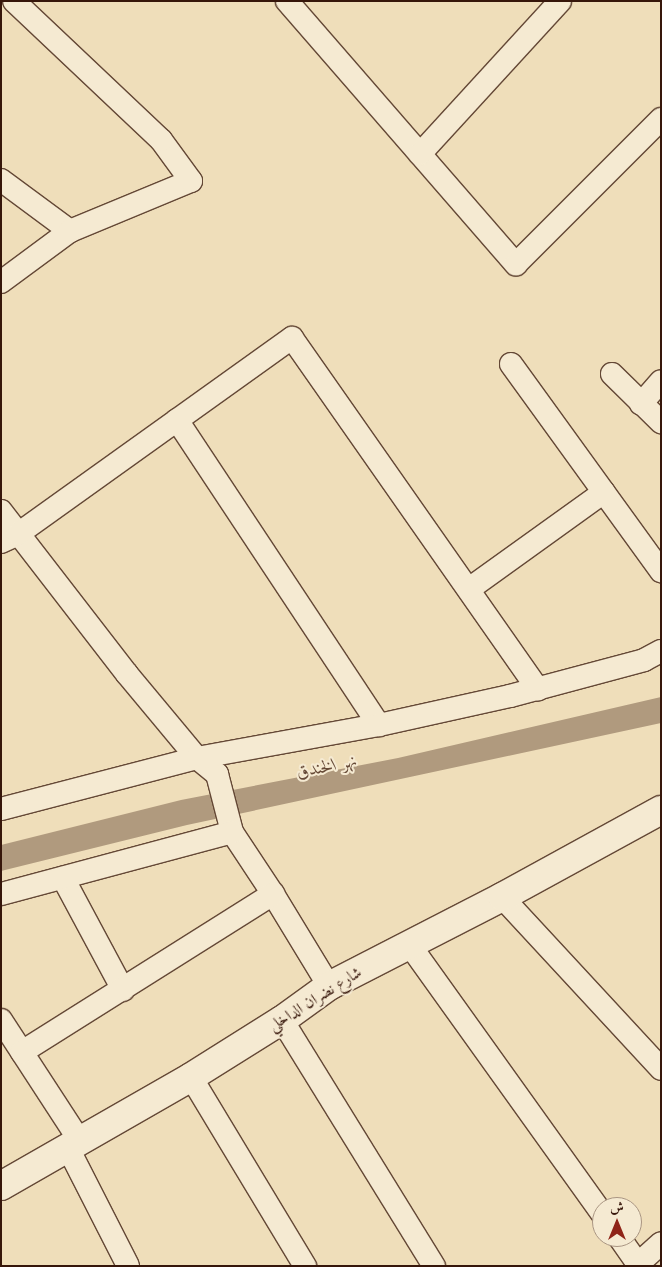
<!DOCTYPE html>
<meta charset="utf-8">
<style>
body{margin:0}
#map{position:relative;width:662px;height:1267px;overflow:hidden;background:#efdeba;font-family:Cardo,Amiri,serif}
div>[style]{position:absolute}
[style*='--x']{left:calc(var(--x)*1px);top:calc(var(--y)*1px);width:calc(var(--w)*1px);rotate:calc(var(--a)*1deg)}
.water>*{inset:0;background:#b09a7e}
.roads{filter:drop-shadow(1px 0 #644836) drop-shadow(-1px 0 #644836) drop-shadow(0 1px #644836) drop-shadow(0 -1px #644836)}
.minor>*{height:22px;margin:-11px;padding:0 11px;transform-origin:11px;border-radius:11px;background:#f5ead2}
.tertiary>*{height:28px;margin:-14px;padding:0 14px;transform-origin:14px;border-radius:14px;background:#f5ead2}
span{translate:-50% -50%;white-space:nowrap;text-align:center;line-height:1.15;-webkit-text-stroke:4px #f5ead2;paint-order:stroke}
.street-label{font-size:16px;color:#36160a}
.water-label{font-size:18px;color:#674b38;font-style:italic}
.frame{position:absolute;inset:0;border:2px solid #36160a;pointer-events:none}
.north{position:absolute;left:592px;top:1197px;width:50px;height:50px;box-sizing:border-box;background:#f5ead2;border:1px solid #a99582;border-radius:50%;rotate:0deg;font-size:14px;font-weight:700;line-height:20px;text-align:center;color:#36160a}
.north::after{content:'';display:block;margin:auto;width:18px;height:22px;background:#8f2418;clip-path:polygon(50% 0,100% 100%,50% 72%,0 100%)}
</style>
<div id="map">
<div class="water">
<div style="clip-path:polygon(661px 697px,661px 723px,187px 825px,1px 871px,1px 845px,181px 800px,398px 758px)"></div>
</div>
<div class="roads">
<div class="minor">
<div style="--x:287;--y:1;--w:349;--a:49"></div>
<div style="--x:516;--y:264;--w:205;--a:-45"></div>
<div style="--x:420;--y:154;--w:207;--a:-47.5"></div>
<div style="--x:1;--y:180;--w:86;--a:36.5"></div>
<div style="--x:1;--y:282;--w:86;--a:-36.5"></div>
<div style="--x:70;--y:231;--w:131;--a:-22.5"></div>
<div style="--x:191;--y:181;--w:51;--a:-126.2"></div>
<div style="--x:161;--y:140;--w:202;--a:-136.6"></div>
<div style="--x:511;--y:364;--w:256;--a:54.1"></div>
<div style="--x:612;--y:374;--w:69;--a:44.4"></div>
<div style="--x:641;--y:404;--w:30;--a:-49"></div>
<div style="--x:177;--y:420;--w:366;--a:56.5"></div>
<div style="--x:1;--y:511;--w:206;--a:52.3"></div>
<div style="--x:127;--y:674;--w:109;--a:50.2"></div>
<div style="--x:197;--y:758;--w:26;--a:39"></div>
<div style="--x:217;--y:774;--w:60;--a:75.5"></div>
<div style="--x:232;--y:832;--w:74;--a:56.5"></div>
<div style="--x:273;--y:894;--w:108;--a:58.7"></div>
<div style="--x:1;--y:542;--w:19;--a:-25"></div>
<div style="--x:18;--y:534;--w:337;--a:-35.6"></div>
<div style="--x:292;--y:338;--w:429;--a:55"></div>
<div style="--x:469;--y:589;--w:166;--a:-35.7"></div>
<div style="--x:1;--y:809;--w:203;--a:-14.6"></div>
<div style="--x:197;--y:758;--w:185;--a:-10.3"></div>
<div style="--x:379;--y:725;--w:134;--a:-12.5"></div>
<div style="--x:510;--y:696;--w:139;--a:-15"></div>
<div style="--x:644;--y:660;--w:19;--a:-28"></div>
<div style="--x:63;--y:878;--w:127;--a:61.8"></div>
<div style="--x:1;--y:894;--w:239;--a:-15"></div>
<div style="--x:502;--y:897;--w:234;--a:47.2"></div>
<div style="--x:409;--y:944;--w:332;--a:54.4"></div>
<div style="--x:1;--y:1020;--w:145;--a:56.9"></div>
<div style="--x:282;--y:1020;--w:289;--a:58.3"></div>
<div style="--x:22;--y:1052;--w:297;--a:-32.2"></div>
<div style="--x:191;--y:1077;--w:221;--a:58.9"></div>
<div style="--x:68;--y:1148;--w:132;--a:63"></div>
<div style="--x:619;--y:1237;--w:35;--a:55"></div>
<div style="--x:638;--y:1264;--w:31;--a:-42"></div>
</div>
<div class="tertiary">
<div style="--x:1;--y:1186;--w:219;--a:-29.8"></div>
<div style="--x:191;--y:1077;--w:107;--a:-32.1"></div>
<div style="--x:282;--y:1020;--w:58;--a:-35.9"></div>
<div style="--x:329;--y:986;--w:195;--a:-27.2"></div>
<div style="--x:502;--y:897;--w:181;--a:-28.7"></div>
</div>
</div>
<div class="street-label">
<span style="left:315px;top:999px;rotate:-32deg">شارع نضران الداخلي</span>
</div>
<div class="water-label">
<span style="left:327px;top:767px;rotate:-12deg">نهر الخندق</span>
</div>
<div class="frame"></div>
<div class="north">ش</div>
</div>
